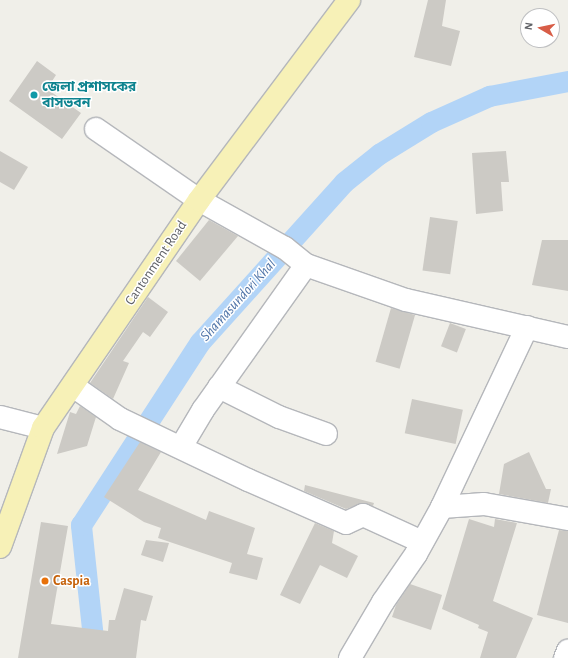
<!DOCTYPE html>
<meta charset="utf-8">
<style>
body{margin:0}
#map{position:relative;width:568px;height:658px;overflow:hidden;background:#f0efe9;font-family:"Alegreya Sans","Noto Sans Bengali",sans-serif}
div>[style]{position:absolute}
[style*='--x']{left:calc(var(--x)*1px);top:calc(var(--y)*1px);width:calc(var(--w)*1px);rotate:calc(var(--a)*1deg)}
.canal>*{height:21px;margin:-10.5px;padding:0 10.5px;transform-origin:10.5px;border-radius:10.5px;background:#b2d4f7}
.building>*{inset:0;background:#cccac5;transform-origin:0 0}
.roads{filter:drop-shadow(1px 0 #b5b7bb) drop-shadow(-1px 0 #b5b7bb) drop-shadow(0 1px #b5b7bb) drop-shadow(0 -1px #b5b7bb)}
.minor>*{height:22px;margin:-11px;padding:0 11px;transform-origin:11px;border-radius:11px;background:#fff}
.major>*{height:22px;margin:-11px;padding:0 11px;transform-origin:11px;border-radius:11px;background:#f7f1b7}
.dots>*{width:11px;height:11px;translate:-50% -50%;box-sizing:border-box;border:2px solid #fff;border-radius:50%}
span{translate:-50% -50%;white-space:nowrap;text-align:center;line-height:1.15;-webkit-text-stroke:3px #fff;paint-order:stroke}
.culture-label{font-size:14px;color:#0d838f;font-weight:700}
.left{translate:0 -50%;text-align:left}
.street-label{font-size:14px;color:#606267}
.food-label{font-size:14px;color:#c56008;font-weight:700}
.water-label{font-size:15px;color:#4f74a8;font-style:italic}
.north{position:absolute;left:520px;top:8px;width:40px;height:40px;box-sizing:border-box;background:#fff;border:1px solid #bfc0c2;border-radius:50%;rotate:279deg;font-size:11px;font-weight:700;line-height:16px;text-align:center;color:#606267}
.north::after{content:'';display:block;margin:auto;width:14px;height:18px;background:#d85d47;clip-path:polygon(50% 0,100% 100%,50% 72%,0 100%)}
</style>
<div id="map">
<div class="canal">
<div style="--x:89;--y:658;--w:20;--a:-79"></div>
<div style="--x:93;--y:638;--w:114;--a:-96.1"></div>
<div style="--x:81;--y:525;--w:218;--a:-57"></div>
<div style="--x:200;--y:342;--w:215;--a:-48"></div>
<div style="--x:344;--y:182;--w:45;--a:-38.7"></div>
<div style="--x:379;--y:154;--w:61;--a:-31.6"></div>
<div style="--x:431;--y:122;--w:64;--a:-24.1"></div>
<div style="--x:489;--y:96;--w:80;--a:-10.8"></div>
</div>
<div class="building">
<div style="clip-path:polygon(428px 0,446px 0,442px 26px,460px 31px,451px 66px,414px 57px)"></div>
<div style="clip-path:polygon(37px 61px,56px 75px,47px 89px,81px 113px,62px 139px,9px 101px)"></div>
<div style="clip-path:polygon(0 151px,28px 167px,14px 190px,0 182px)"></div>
<div style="clip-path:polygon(506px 151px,509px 182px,501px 182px,503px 211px,476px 214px,472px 153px)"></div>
<div style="left:430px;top:217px;width:28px;height:54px;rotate:8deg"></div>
<div style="clip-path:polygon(209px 220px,238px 236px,200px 281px,176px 261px)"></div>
<div style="clip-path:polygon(542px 240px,568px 240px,568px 291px,532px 285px)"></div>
<div style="clip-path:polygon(148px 297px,168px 312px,150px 337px,143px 332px,123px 361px,129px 363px,113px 399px,90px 383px)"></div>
<div style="left:391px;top:308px;width:25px;height:56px;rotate:16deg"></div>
<div style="left:450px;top:323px;width:17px;height:25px;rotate:21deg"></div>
<div style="left:412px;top:399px;width:52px;height:35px;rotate:12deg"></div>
<div style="clip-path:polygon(80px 406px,96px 417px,87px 446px,57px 454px,70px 412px,76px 414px)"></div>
<div style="clip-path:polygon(140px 442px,161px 452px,138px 490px,206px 520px,209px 511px,255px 528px,247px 554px,263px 558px,257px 580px,229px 573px,232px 563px,158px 538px,161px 528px,144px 522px,104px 497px)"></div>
<div style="clip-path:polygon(529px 452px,546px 489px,551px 489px,548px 503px,499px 494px,504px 464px)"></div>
<div style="clip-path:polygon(305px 485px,374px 503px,373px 506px,363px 503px,346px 509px,304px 491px)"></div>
<div style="clip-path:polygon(469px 519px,494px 527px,495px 519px,517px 523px,493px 601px,533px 618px,516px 658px,480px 658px,488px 632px,478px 628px,479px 625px,442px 609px)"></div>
<div style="clip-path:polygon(41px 522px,68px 526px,51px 624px,108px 631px,109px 620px,115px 620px,124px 588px,153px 596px,146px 621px,141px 620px,136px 658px,18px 658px)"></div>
<div style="clip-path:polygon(315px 523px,334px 531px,332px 543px,358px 556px,347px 578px,320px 565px,300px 604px,280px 595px)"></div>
<div style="clip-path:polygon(559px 530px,568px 531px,568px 623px,537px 615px)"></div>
<div style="clip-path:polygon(146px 540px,169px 543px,163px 562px,141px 555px)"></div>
<div style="clip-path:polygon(410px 584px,442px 595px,431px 630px,392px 617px,396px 605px)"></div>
</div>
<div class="roads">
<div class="minor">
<div style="--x:96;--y:129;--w:125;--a:34.6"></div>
<div style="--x:199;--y:200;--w:98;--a:29.2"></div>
<div style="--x:285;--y:248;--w:27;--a:39"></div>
<div style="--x:306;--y:265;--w:106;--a:19.3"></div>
<div style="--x:406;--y:300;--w:166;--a:12.9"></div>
<div style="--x:527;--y:327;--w:199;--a:115.3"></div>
<div style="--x:442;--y:507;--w:42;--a:-4.1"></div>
<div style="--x:484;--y:504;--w:85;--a:10.1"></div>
<div style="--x:73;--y:386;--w:57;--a:35.1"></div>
<div style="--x:120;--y:419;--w:142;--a:25.5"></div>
<div style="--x:248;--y:480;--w:107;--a:23.7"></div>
<div style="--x:346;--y:523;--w:19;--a:-25"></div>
<div style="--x:363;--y:515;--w:65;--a:24.6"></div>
<div style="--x:219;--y:387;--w:67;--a:26.6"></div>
<div style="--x:279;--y:417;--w:50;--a:19.9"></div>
<div style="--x:0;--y:417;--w:44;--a:14.3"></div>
<div style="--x:181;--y:447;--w:43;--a:-59.3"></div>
<div style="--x:203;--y:410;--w:178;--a:-54.6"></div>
<div style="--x:350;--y:658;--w:65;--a:-59.5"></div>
<div style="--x:383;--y:602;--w:58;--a:-55.5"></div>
<div style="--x:416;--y:554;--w:54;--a:-61"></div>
<div style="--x:565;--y:658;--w:8;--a:-67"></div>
</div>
<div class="major">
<div style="--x:0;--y:547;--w:127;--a:-70.1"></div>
<div style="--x:43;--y:428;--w:276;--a:-55.6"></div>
<div style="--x:199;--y:200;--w:250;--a:-53.1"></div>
</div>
</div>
<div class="dots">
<div style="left:34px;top:95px;background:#0f9aa8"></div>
<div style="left:45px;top:581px;background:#e8710a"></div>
</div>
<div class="culture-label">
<span class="left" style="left:42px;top:95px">জেলা প্রশাসকের<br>বাসভবন</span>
</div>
<div class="street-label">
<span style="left:156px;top:263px;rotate:-56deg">Cantonment Road</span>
</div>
<div class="food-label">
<span class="left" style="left:53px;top:581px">Caspia</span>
</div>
<div class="water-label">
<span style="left:238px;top:300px;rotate:-48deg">Shamasundori Khal</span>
</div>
<div class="north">N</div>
</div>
